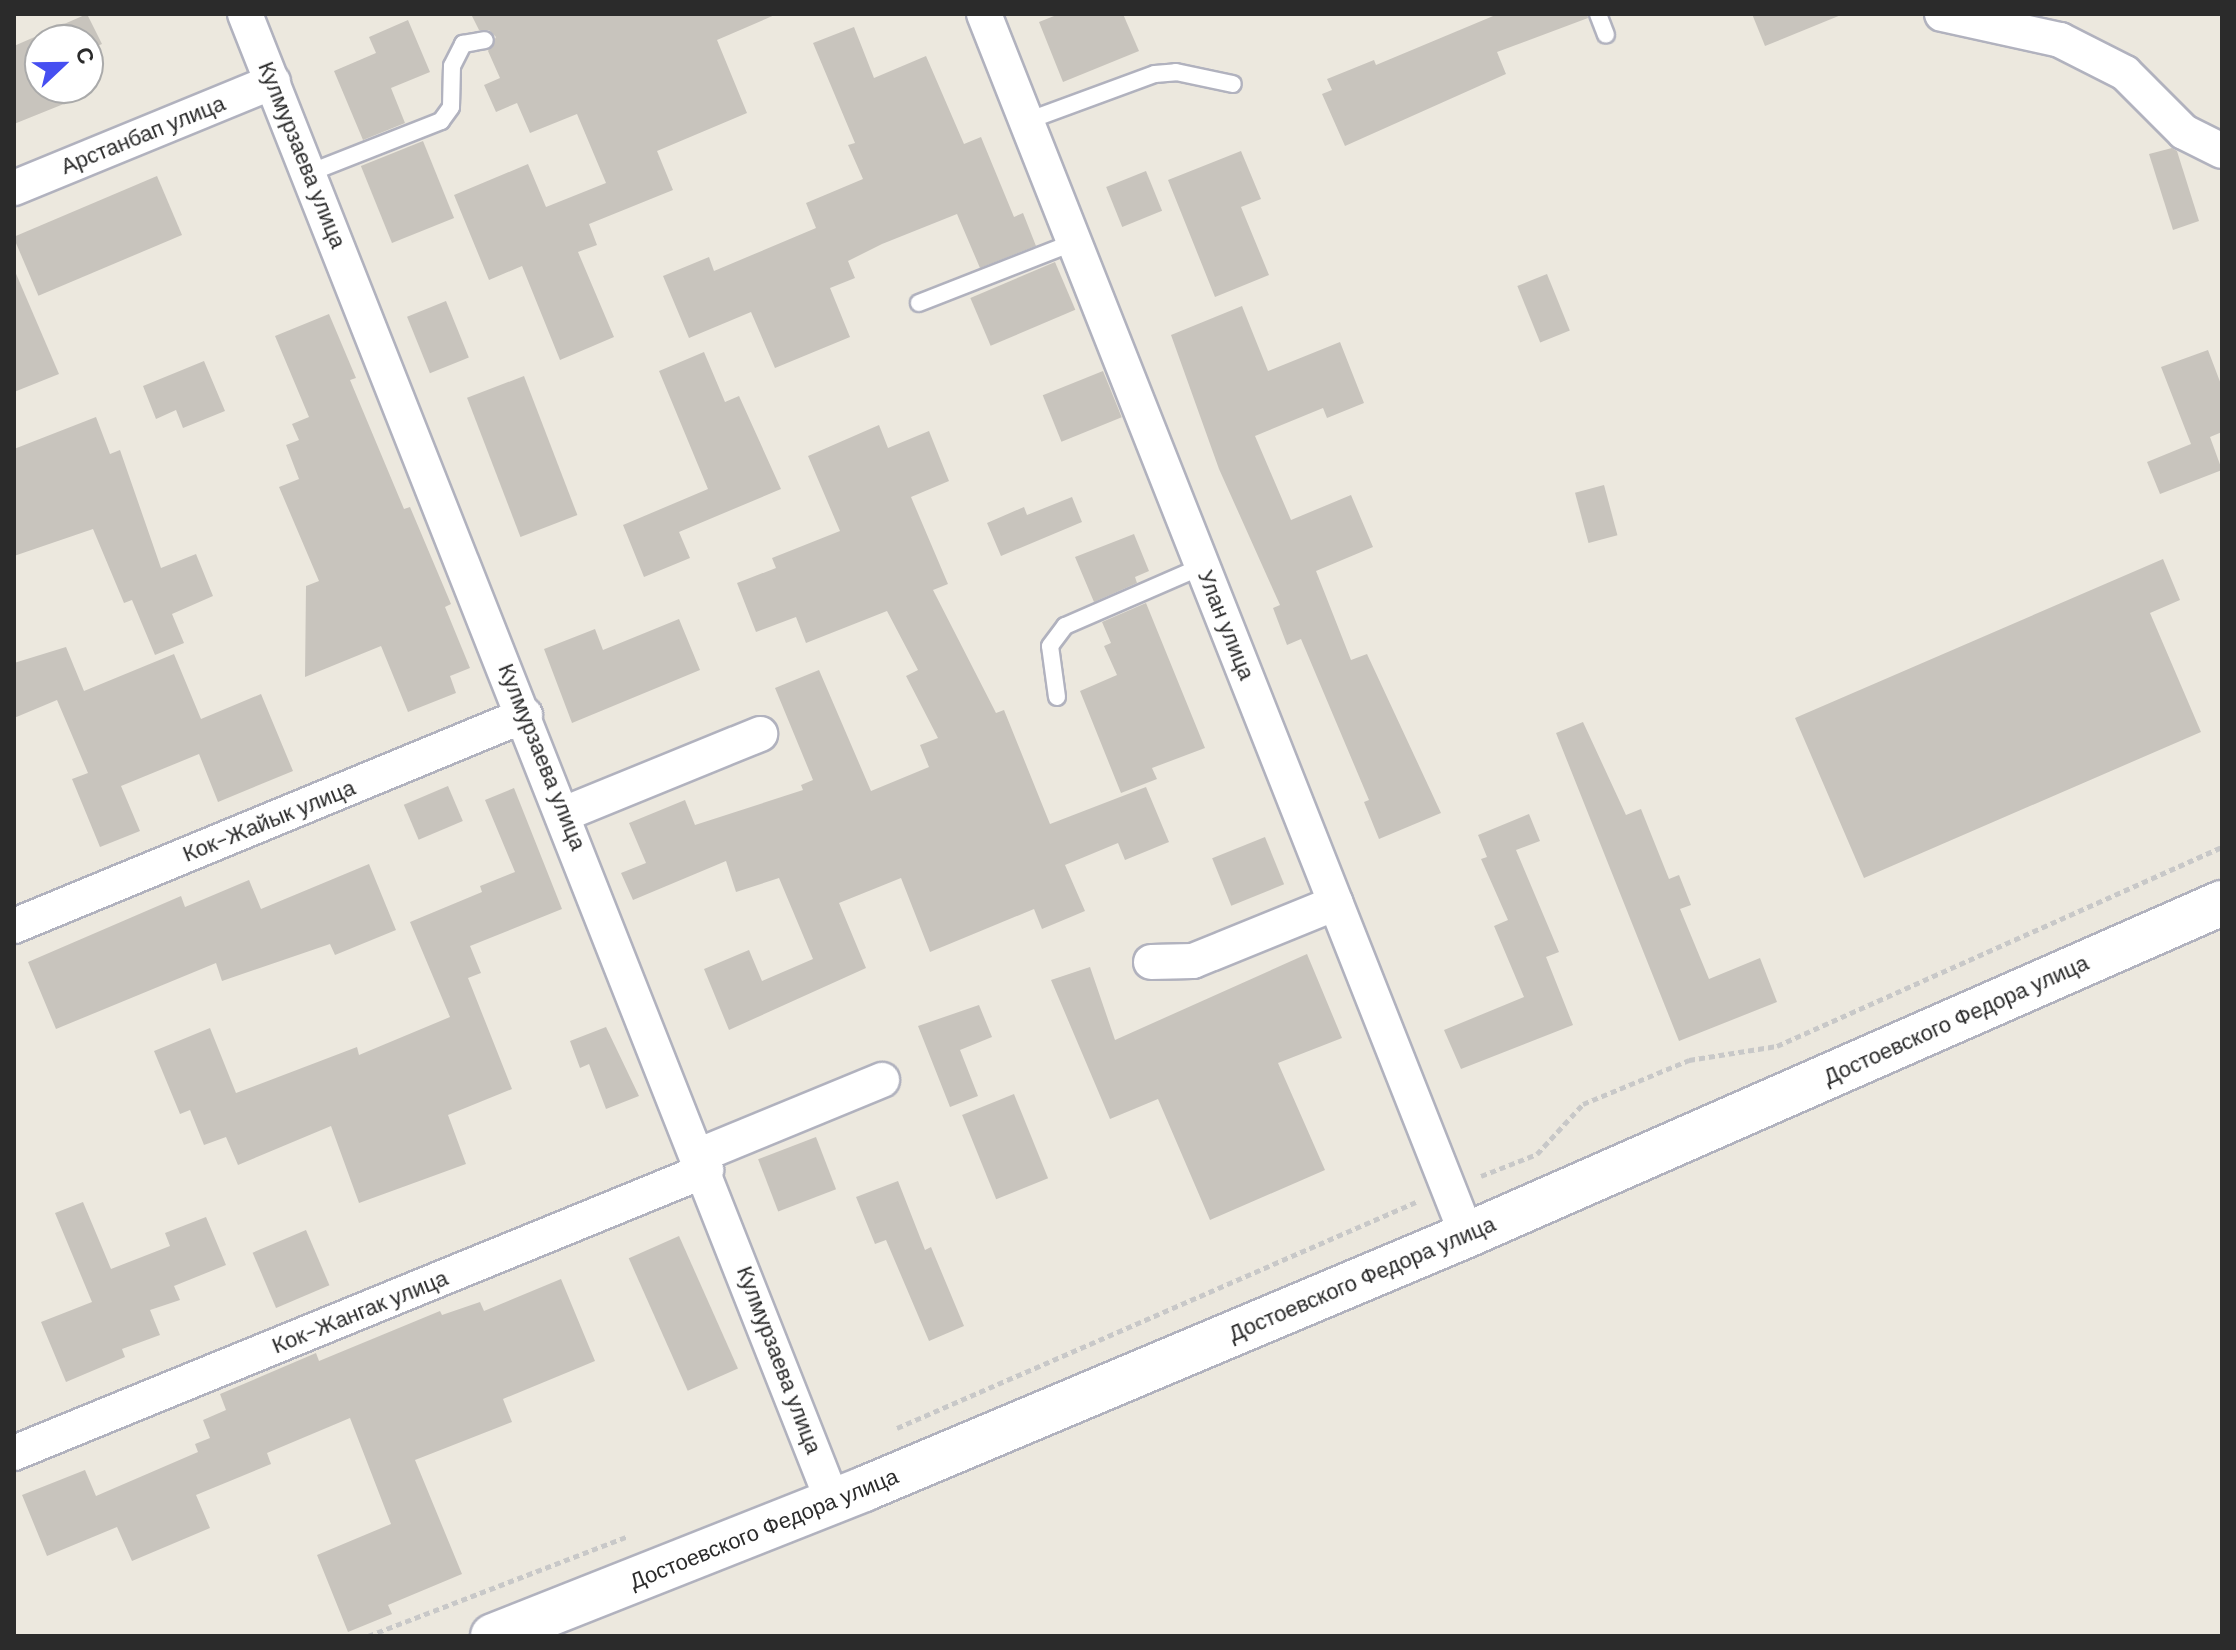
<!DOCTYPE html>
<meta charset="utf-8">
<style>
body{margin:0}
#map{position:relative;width:2236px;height:1650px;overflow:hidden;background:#ece8de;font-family:"DM Sans",sans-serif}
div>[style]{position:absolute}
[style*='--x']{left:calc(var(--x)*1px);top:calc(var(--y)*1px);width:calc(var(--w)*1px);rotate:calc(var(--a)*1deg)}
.building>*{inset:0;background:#c8c4bd;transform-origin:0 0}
.path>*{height:5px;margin-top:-2.5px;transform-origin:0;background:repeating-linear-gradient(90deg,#c8c8c8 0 6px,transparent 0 10px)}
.roads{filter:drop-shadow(2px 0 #b1b2be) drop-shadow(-2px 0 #b1b2be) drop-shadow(0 2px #b1b2be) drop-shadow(0 -2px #b1b2be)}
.service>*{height:16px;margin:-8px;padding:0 8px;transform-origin:8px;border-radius:8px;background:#fff}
.minor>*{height:34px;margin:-17px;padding:0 17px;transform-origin:17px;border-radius:17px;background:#fff}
.secondary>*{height:44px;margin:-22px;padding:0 22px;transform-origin:22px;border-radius:22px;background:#fff}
span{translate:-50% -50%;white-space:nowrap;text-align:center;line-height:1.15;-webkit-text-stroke:6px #fff;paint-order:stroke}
.street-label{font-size:22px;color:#2b2b2b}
.frame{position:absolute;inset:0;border:16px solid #2b2b2b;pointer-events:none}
.north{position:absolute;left:24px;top:24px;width:80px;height:80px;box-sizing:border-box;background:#fff;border:2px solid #aaa;border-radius:50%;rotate:68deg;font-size:22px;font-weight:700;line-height:32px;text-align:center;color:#2b2b2b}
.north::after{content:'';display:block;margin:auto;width:28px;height:36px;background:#464ff1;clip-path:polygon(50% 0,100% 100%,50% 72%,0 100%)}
</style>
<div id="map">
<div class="building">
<div style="clip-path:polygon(87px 14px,102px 44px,95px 47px,102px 62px,88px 68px,88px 40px,40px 40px,40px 88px,88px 85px,91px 93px,14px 124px,14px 46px)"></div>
<div style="clip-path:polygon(471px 14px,777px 14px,717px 40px,747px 113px,657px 151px,673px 190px,589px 224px,597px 245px,578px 252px,614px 337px,560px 360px,522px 266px,489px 280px,454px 195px,528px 164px,546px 207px,606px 183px,577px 114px,530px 133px,517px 103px,496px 112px,484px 85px,500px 78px,488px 51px,496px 37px,489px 30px,479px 30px)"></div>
<div style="clip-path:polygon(1059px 14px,1123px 14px,1139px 51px,1063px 82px,1039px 22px)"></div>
<div style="clip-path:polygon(1498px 14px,1587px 14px,1588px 18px,1497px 52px,1506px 74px,1345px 146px,1322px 94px,1332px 90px,1327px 79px,1374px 60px,1376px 65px)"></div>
<div style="clip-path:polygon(1752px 14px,1841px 14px,1841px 15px,1765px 46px)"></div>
<div style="clip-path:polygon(408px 20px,430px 72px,391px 88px,405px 123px,363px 140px,334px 71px,376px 53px,369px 37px)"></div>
<div style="clip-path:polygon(854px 27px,874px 78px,926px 56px,964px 144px,981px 137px,1014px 217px,1023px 213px,1036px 246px,980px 268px,957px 214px,882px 244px,848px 261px,855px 278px,830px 288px,850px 337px,775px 368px,751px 312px,689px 338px,663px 276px,709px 257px,714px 271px,816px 228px,806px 203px,863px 179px,848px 145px,855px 143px,813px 43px)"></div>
<div style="left:423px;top:141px;width:83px;height:67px;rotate:68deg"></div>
<div style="clip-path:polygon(2172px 148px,2177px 151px,2199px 221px,2173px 230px,2149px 154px)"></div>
<div style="clip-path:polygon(1241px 151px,1261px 199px,1241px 207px,1269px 275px,1215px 297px,1168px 180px)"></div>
<div style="left:1146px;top:171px;width:43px;height:43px;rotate:68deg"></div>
<div style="left:157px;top:176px;width:64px;height:156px;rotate:67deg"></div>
<div style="left:1055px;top:262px;width:52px;height:92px;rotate:67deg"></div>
<div style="clip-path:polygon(14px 269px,59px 374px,14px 392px)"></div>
<div style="left:1547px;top:274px;width:61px;height:32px;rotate:68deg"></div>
<div style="left:446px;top:301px;width:61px;height:42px;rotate:68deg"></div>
<div style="clip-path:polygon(1242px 306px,1268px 371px,1340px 342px,1364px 403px,1327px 418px,1323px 408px,1255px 436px,1291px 520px,1351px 495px,1373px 547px,1316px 571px,1351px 660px,1367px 654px,1441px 813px,1379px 839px,1364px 802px,1369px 800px,1301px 639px,1287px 645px,1273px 608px,1280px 605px,1219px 469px,1171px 335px)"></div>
<div style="clip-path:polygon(329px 314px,356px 378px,350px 380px,404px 509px,410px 507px,451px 604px,445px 607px,470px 668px,450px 676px,456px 693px,408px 712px,381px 646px,305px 677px,306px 586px,319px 581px,279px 487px,299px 479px,286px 445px,299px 440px,292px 424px,309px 417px,275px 336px)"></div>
<div style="clip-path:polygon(2208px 350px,2222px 387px,2222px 432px,2210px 437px,2222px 470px,2160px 494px,2147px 462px,2191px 444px,2161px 367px)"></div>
<div style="clip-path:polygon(704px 352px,725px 402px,739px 396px,781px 489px,679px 532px,690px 558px,644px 577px,623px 525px,708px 489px,659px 371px)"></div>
<div style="clip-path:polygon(204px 361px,225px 411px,183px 428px,176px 410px,156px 419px,143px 386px)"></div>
<div style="left:1103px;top:371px;width:50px;height:65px;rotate:68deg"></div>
<div style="left:524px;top:376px;width:149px;height:61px;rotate:69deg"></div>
<div style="clip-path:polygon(96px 417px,110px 454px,120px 450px,161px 568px,196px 554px,213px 596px,172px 614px,184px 643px,155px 655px,132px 600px,124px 603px,93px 529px,14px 556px,14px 449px)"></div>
<div style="clip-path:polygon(879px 425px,888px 448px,929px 431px,949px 481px,911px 497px,948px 584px,933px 590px,996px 713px,1004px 710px,1050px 824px,1146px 787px,1169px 842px,1125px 860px,1118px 843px,1065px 865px,1085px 911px,1042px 929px,1034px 909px,930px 952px,901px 878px,839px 903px,866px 968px,729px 1030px,704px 969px,749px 950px,762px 981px,813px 959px,779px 878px,736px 892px,726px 861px,633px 900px,621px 873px,646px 863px,629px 823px,685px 800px,695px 825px,803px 790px,801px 785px,813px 780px,775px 688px,819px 670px,871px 791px,929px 767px,920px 745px,938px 738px,906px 676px,918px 670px,887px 611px,806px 643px,796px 617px,756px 632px,737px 583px,776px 568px,772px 558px,840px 531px,808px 456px)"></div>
<div style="left:1604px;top:485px;width:52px;height:30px;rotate:75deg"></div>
<div style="clip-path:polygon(1072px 497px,1082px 522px,1001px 556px,987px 523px,1024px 507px,1027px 515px)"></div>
<div style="clip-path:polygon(1134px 534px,1149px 571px,1135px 577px,1137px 583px,1094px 602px,1075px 557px)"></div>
<div style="clip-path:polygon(2163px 559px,2180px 600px,2150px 613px,2201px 732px,1864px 878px,1795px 718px)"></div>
<div style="clip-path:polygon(1146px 603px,1205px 748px,1152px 768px,1157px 779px,1121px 793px,1080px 691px,1117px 675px,1104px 646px,1111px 643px,1102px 622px)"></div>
<div style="clip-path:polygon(679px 619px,700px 670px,572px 723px,544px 649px,595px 629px,603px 650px)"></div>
<div style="clip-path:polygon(66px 647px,84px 691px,174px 654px,201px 719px,261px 694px,293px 771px,218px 802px,199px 754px,121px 786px,140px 831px,100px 847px,72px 779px,88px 773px,57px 700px,14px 718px,14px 663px)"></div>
<div style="clip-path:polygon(1583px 722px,1626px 815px,1641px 809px,1669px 879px,1679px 875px,1691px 905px,1680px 909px,1709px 979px,1760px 958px,1777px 1002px,1679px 1041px,1556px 733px)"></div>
<div style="left:448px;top:786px;width:38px;height:48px;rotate:67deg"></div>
<div style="clip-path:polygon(514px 788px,562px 909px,470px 946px,481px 973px,468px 978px,512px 1089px,448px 1115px,466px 1164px,359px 1203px,331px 1126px,238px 1165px,226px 1137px,204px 1145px,190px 1110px,180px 1114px,154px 1051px,210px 1028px,236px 1093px,357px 1047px,359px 1055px,450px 1017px,410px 922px,482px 892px,480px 886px,515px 872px,485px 800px)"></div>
<div style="clip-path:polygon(1529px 814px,1540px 841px,1516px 850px,1559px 952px,1546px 957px,1573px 1025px,1461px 1069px,1444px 1030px,1524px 997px,1494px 926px,1508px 920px,1481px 859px,1487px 857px,1478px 835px)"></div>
<div style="left:1265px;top:837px;width:51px;height:57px;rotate:68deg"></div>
<div style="clip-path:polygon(369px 864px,396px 930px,335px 955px,330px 944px,222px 981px,216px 963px,56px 1029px,28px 962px,181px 896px,185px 907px,249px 880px,261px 909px)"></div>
<div style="clip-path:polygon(1307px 954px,1342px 1038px,1278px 1063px,1325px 1170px,1210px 1220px,1158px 1099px,1110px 1119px,1051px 980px,1090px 967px,1115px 1040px)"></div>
<div style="clip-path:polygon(979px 1005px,992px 1037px,960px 1050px,978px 1096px,950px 1107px,918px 1026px)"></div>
<div style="clip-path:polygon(606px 1027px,639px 1096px,606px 1109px,589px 1064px,580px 1068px,570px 1041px)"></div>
<div style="left:1014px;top:1094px;width:91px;height:56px;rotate:68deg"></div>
<div style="left:816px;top:1137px;width:56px;height:62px;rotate:69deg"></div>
<div style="clip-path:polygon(898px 1181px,925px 1250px,931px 1247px,964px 1326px,929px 1341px,886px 1240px,875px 1244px,856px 1197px)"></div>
<div style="clip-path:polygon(83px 1202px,111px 1269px,170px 1246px,165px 1233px,206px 1217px,226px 1265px,174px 1286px,180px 1300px,150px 1310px,160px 1335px,122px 1349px,125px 1357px,66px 1382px,41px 1322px,92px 1302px,55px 1213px)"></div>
<div style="left:306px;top:1230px;width:60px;height:58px;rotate:67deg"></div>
<div style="left:679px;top:1236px;width:145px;height:55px;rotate:66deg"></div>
<div style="clip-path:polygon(561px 1279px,595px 1361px,503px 1399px,512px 1422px,415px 1460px,462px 1574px,388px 1605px,392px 1614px,348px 1632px,317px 1555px,391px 1524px,350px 1418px,267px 1453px,271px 1464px,196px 1495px,210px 1528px,132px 1561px,117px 1527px,47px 1556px,22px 1495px,85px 1470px,96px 1496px,198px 1452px,195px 1444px,210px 1438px,203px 1420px,226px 1410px,220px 1394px,316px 1353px,319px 1361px,440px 1311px,442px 1315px,480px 1302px,484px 1311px)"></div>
</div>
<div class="path">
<div style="--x:1481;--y:1176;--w:60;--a:-21.4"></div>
<div style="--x:1537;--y:1154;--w:68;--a:-47.4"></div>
<div style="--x:1583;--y:1104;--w:115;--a:-22.5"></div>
<div style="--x:1689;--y:1060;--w:89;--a:-9"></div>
<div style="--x:1777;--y:1046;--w:487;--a:-24.1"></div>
<div style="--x:897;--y:1428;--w:566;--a:-23.53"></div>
<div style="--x:368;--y:1636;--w:279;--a:-21"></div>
</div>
<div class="roads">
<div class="service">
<div style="--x:1598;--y:14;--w:22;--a:69"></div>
<div style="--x:1027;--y:121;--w:136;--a:-20.2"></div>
<div style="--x:1155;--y:74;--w:21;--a:-5"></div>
<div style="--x:1176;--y:72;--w:58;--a:11.9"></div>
<div style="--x:309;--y:173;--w:142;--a:-21.5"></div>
<div style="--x:441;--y:121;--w:17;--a:-54"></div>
<div style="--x:451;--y:107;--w:41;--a:-88.6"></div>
<div style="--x:452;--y:66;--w:25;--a:-63"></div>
<div style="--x:463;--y:44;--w:22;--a:-10"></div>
<div style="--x:919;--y:303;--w:168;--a:-21.4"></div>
<div style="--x:1057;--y:697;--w:51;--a:-97.8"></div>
<div style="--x:1050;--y:646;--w:25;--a:-53"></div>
<div style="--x:1065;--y:626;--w:150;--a:-23.5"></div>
</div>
<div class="minor">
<div style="--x:245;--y:14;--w:1600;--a:68.44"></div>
<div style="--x:984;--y:14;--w:1313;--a:68.42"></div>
<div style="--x:1942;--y:14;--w:121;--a:12.4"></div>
<div style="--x:2060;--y:40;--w:73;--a:26.9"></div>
<div style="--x:2125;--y:73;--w:83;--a:45"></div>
<div style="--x:2184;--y:132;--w:42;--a:26.6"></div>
<div style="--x:14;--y:188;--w:280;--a:-22.3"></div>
<div style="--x:564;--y:814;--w:212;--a:-22.2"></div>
<div style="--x:14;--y:926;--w:553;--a:-22.44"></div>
<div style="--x:1151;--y:962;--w:42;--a:-1.4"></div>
<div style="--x:1193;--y:961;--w:154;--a:-22.1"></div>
<div style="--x:700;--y:1155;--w:197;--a:-22.4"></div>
<div style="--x:14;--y:1453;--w:748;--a:-22.24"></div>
</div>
<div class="secondary">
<div style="--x:493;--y:1636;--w:399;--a:-21.6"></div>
<div style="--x:864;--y:1489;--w:654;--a:-22.84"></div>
<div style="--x:1467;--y:1235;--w:825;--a:-23.74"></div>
</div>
</div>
<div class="street-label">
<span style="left:143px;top:135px;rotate:-22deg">Арстанбап улица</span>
<span style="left:302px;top:155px;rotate:68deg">Кулмурзаева улица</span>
<span style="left:1226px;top:625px;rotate:68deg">Улан улица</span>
<span style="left:542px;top:757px;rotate:68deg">Кулмурзаева улица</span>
<span style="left:269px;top:821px;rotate:-22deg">Кок-Жайык улица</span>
<span style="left:1956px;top:1020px;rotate:-24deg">Достоевского Федора улица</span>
<span style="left:1362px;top:1279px;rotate:-23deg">Достоевского Федора улица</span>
<span style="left:360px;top:1312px;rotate:-22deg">Кок-Жангак улица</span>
<span style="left:779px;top:1360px;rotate:69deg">Кулмурзаева улица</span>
<span style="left:764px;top:1529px;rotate:-22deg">Достоевского Федора улица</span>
</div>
<div class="frame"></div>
<div class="north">С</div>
</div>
